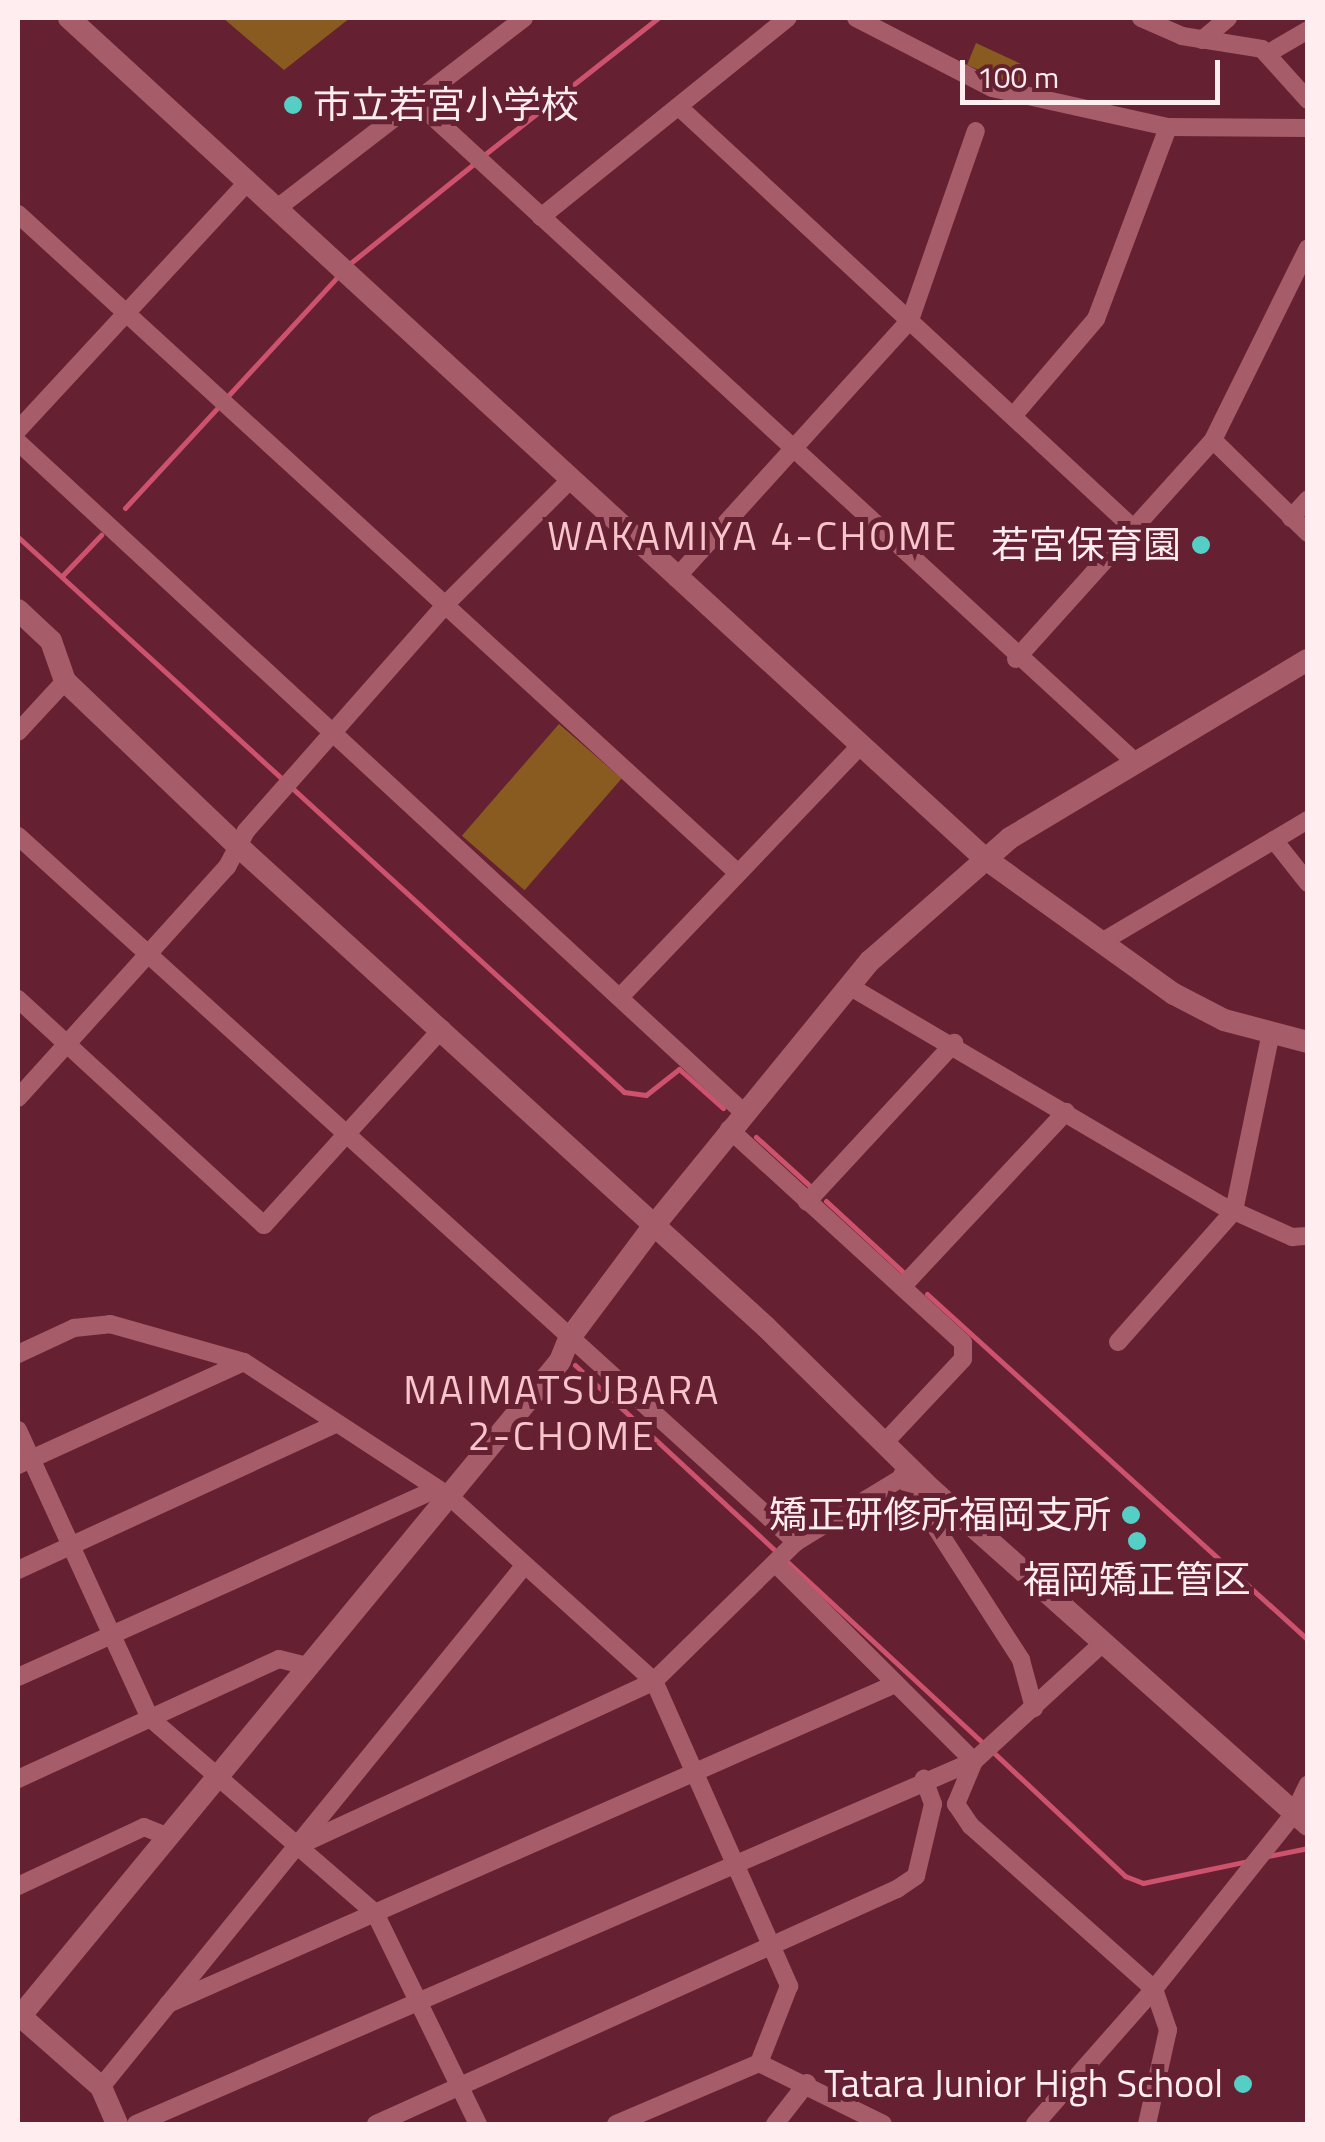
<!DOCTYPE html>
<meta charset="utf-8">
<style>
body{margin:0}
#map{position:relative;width:1325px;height:2142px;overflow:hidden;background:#652131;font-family:"Titillium Web","Noto Sans JP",sans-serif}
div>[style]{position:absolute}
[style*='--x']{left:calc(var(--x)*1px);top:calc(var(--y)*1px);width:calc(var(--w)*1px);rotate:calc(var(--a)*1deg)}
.green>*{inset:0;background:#895b20;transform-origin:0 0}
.stream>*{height:5px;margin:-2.5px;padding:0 2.5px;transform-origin:2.5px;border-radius:2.5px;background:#cc526e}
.minor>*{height:18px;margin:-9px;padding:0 9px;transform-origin:9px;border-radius:9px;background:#a75c69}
.tertiary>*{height:22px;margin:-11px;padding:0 11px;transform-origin:11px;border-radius:11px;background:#a75c69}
.dots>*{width:28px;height:28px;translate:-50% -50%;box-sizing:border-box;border:5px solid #652131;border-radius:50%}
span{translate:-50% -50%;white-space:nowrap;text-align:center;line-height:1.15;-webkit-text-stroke:10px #652131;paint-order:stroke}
.poi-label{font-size:38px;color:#ffedef}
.left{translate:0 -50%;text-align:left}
.right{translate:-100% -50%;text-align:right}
.neighbourhood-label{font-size:40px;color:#f9c5cc;letter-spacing:2.5px}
.frame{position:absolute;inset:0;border:20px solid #ffedef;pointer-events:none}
.scale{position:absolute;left:960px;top:60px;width:260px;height:45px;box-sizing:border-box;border:5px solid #ffedef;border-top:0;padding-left:12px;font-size:30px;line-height:35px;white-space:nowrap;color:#ffedef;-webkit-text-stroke:8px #652131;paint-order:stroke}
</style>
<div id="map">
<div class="green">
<div style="clip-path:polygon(223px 18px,350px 18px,284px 70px)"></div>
<div style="clip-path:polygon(976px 43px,1021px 64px,1020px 87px,967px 65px)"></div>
<div style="left:559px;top:724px;width:83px;height:148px;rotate:41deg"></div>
</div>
<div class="stream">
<div style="--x:484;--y:155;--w:221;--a:-38.2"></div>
<div style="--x:348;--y:265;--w:164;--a:-38.8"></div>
<div style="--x:226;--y:398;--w:170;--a:-47.4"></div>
<div style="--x:125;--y:508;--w:139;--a:-47.3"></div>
<div style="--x:18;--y:537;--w:822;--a:42.48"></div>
<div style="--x:624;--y:1092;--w:22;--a:8"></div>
<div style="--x:646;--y:1095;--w:42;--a:-38.2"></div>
<div style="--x:679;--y:1069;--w:59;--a:41.6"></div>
<div style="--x:62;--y:576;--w:57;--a:-46.4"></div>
<div style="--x:756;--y:1137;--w:73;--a:42.2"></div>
<div style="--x:826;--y:1201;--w:106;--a:42.7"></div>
<div style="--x:927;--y:1294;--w:515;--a:42.24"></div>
<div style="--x:575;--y:1365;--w:558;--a:42.82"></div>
<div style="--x:992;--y:1751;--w:183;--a:43.2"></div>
<div style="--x:1125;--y:1876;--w:19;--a:21"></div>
<div style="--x:1143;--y:1883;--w:107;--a:-11.8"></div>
<div style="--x:1268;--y:1856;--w:41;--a:-11.3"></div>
</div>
<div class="minor">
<div style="--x:856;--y:18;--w:153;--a:27.2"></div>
<div style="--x:992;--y:88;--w:180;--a:12.5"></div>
<div style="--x:1168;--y:127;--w:140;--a:0.4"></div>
<div style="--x:1141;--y:18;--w:45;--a:23.7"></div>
<div style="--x:1182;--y:36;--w:81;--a:9.2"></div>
<div style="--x:1262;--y:49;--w:69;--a:48"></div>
<div style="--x:1202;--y:40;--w:34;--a:-40"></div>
<div style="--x:1267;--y:54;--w:48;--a:-30.3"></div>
<div style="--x:419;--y:104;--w:971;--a:42.58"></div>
<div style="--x:679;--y:107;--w:619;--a:42.84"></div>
<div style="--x:276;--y:209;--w:313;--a:-37.6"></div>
<div style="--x:18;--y:214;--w:976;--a:42.47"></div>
<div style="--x:541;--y:217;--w:317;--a:-38.9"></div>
<div style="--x:1014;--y:415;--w:126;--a:-49.5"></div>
<div style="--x:1096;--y:319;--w:205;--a:-69.4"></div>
<div style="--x:18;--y:430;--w:337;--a:-47.2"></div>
<div style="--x:1213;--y:440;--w:133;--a:44.4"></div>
<div style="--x:18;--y:442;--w:987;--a:42.74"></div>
<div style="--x:1291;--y:518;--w:25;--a:-48"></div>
<div style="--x:676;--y:578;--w:348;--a:-47.8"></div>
<div style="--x:910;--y:320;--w:200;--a:-70.8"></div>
<div style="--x:1016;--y:659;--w:295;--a:-48"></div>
<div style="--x:1213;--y:440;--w:214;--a:-63.7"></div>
<div style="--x:18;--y:732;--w:69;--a:-47.3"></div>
<div style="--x:18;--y:836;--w:1051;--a:42.22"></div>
<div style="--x:1274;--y:840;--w:55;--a:51.7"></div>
<div style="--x:1105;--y:940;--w:236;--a:-30.6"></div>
<div style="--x:849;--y:986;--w:434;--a:30.5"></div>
<div style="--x:1223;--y:1206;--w:76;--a:24.2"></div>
<div style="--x:1292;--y:1237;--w:16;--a:-4"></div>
<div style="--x:622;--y:995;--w:346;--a:-46.3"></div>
<div style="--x:18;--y:999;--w:334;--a:42.6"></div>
<div style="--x:264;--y:1225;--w:265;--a:-47.8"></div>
<div style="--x:18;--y:1098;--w:312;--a:-47.9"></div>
<div style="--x:227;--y:867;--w:41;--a:-62.2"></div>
<div style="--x:246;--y:831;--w:303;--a:-48.6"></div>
<div style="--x:446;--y:604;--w:175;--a:-45"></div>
<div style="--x:729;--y:1129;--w:317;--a:42.4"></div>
<div style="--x:963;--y:1343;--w:16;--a:90"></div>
<div style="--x:963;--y:1359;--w:115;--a:133.2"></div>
<div style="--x:807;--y:1202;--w:217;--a:-47.2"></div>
<div style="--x:902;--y:1287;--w:240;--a:-46.9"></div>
<div style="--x:1118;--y:1342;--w:175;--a:-48.5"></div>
<div style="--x:1234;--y:1211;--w:178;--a:-78.3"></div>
<div style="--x:18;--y:1354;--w:62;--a:-24.9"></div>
<div style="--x:74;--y:1328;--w:36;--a:-6"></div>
<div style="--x:110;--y:1324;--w:139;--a:15.8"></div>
<div style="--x:244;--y:1362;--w:245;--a:33.2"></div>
<div style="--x:449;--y:1496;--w:276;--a:42.1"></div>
<div style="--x:654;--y:1681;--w:334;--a:66.1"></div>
<div style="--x:789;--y:1986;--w:83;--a:111.3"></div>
<div style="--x:18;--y:1430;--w:317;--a:65.4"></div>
<div style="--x:150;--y:1718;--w:298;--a:40.9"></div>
<div style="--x:375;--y:1913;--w:235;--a:64"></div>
<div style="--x:18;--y:1465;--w:248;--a:-24.5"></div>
<div style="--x:902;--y:1475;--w:220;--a:57.2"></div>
<div style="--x:1021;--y:1660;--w:50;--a:74.8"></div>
<div style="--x:775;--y:1563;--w:281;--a:44.9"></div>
<div style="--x:18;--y:1570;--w:351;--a:-24.7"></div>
<div style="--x:18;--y:1677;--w:458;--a:-24.2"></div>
<div style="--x:974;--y:1761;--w:47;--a:112.7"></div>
<div style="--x:956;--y:1804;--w:27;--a:56"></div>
<div style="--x:971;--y:1826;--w:245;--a:41.7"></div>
<div style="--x:1154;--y:1989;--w:43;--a:71.1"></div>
<div style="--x:1168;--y:2030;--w:96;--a:102.6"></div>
<div style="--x:18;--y:1779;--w:287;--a:-24.7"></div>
<div style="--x:279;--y:1659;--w:30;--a:14"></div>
<div style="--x:302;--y:1844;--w:388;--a:-24.8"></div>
<div style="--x:654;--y:1681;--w:199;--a:-44.4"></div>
<div style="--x:796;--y:1542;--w:137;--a:-31.3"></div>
<div style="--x:18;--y:1886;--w:139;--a:-25.1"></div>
<div style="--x:144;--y:1827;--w:27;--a:22"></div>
<div style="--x:168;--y:2004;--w:792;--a:-23.75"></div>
<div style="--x:101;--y:2087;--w:671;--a:-50.93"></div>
<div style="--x:136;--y:2124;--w:913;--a:-23.42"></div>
<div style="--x:974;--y:1761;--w:176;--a:-42.5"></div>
<div style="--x:376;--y:2124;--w:572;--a:-24.28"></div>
<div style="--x:897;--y:1889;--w:23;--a:-34"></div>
<div style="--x:916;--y:1876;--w:74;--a:-76.7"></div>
<div style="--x:933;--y:1804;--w:27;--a:-110"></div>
<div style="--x:616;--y:2124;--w:155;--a:-23.1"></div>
<div style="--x:759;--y:2063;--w:138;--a:26.2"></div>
<div style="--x:775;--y:2124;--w:52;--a:-52"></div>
<div style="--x:1035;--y:2124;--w:180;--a:-48.6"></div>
<div style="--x:1154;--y:1989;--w:223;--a:-51.4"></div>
<div style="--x:1293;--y:1815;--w:34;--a:-64"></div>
</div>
<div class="tertiary">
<div style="--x:69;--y:18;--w:1241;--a:42.55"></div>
<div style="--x:983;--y:857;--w:235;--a:35.7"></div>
<div style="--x:1174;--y:994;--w:56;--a:27.5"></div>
<div style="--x:1224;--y:1020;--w:87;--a:14.7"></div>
<div style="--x:18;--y:610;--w:45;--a:43.2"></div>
<div style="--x:51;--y:641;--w:42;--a:70.7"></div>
<div style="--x:65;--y:681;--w:240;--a:43.7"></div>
<div style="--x:239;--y:847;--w:713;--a:42.33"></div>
<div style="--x:766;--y:1327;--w:231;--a:44.5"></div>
<div style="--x:931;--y:1489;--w:505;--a:41.71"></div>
<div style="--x:18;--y:2014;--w:111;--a:41.3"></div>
<div style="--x:101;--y:2087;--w:40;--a:66.6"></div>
<div style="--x:18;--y:2019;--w:852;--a:-50.52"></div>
<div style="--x:560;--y:1361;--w:24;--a:-68"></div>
<div style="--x:569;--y:1339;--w:139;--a:-53.2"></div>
<div style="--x:652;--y:1228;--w:345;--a:-50.8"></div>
<div style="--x:870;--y:961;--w:186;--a:-41.3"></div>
<div style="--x:1010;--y:838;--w:347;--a:-30.9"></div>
</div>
<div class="dots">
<div style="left:293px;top:105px;background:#55cec6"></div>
<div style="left:1201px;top:545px;background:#55cec6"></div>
<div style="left:1131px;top:1515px;background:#55cec6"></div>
<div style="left:1137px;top:1541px;background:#55cec6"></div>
<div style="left:1243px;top:2084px;background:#55cec6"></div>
</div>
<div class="poi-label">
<span class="left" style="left:313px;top:105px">市立若宮小学校</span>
<span class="right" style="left:1181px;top:545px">若宮保育園</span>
<span class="right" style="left:1111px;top:1515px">矯正研修所福岡支所</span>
<span style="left:1137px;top:1580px">福岡矯正管区</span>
<span class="right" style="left:1223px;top:2084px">Tatara Junior High School</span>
</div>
<div class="neighbourhood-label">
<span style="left:753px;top:536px">WAKAMIYA 4-CHOME</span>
<span style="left:562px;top:1413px">MAIMATSUBARA<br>2-CHOME</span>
</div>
<div class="frame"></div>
<div class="scale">100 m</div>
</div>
